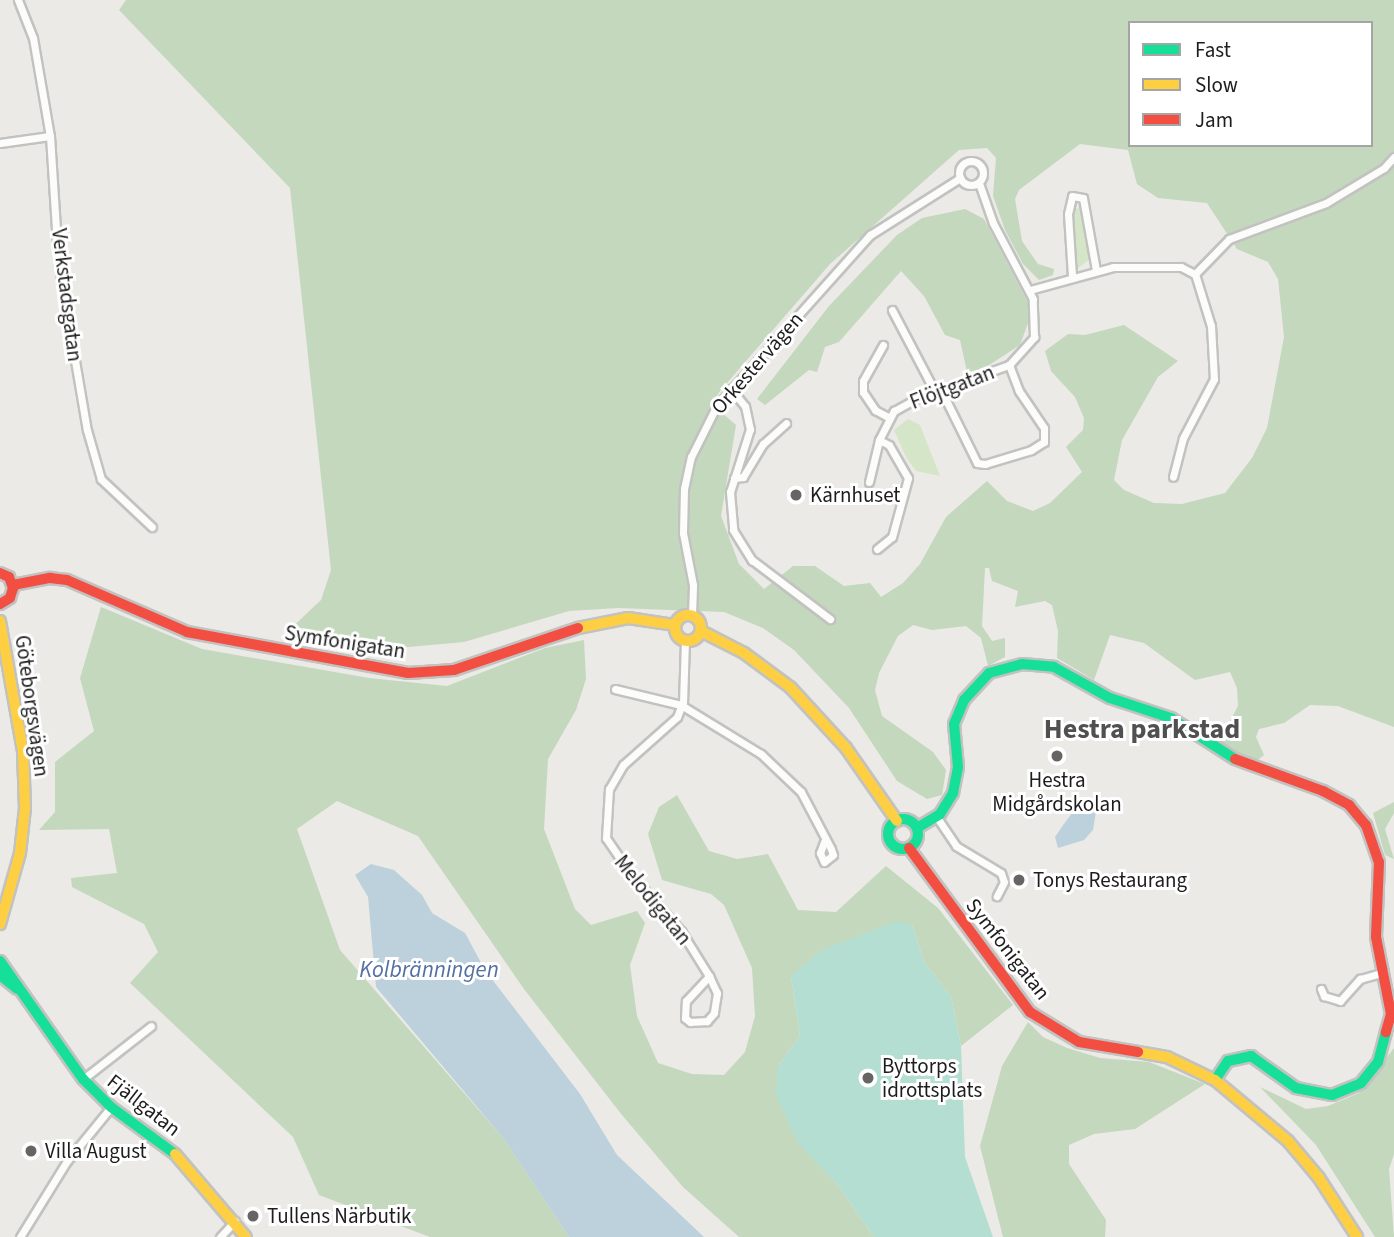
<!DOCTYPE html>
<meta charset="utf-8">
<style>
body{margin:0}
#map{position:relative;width:1394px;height:1237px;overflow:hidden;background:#ebeae6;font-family:"Source Sans 3",sans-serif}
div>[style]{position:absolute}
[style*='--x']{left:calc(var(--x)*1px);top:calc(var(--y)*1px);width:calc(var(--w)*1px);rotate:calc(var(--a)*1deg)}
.grass>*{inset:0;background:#d4e6c7}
.forest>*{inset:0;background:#c3d8bd}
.pitch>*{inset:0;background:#b5ded2}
.water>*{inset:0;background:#bcd1dc}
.roads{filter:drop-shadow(2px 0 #c2c2c0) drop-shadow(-2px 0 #c2c2c0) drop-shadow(0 2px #c2c2c0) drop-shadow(0 -2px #c2c2c0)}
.street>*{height:7px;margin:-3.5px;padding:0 3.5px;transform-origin:3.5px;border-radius:3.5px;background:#fcfcfb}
.street>.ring{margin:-3.5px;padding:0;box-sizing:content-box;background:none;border:7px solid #fcfcfb;border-radius:50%}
.fast>*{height:10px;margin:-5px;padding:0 5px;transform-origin:5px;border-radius:5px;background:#16e098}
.fast>.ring{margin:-5px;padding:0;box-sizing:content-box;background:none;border:10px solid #16e098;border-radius:50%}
.slow>*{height:10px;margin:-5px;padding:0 5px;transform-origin:5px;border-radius:5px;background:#ffcf43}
.slow>.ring{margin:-5px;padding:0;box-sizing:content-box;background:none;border:10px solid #ffcf43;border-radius:50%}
.jam>*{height:10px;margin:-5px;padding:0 5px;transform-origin:5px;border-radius:5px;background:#f24e42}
.dots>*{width:19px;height:19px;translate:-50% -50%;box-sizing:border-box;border:4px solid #fff;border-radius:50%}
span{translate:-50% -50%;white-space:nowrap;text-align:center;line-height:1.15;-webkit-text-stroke:6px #fff;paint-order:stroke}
.street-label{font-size:21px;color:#1d1d1d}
.poi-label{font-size:21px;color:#1d1d1d}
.left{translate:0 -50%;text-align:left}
.water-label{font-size:23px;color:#5370a3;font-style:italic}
.district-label{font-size:28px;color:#505050;font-weight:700}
.legend{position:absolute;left:1128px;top:21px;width:245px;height:126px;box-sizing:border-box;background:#fff;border:2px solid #a5a5a5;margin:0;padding:9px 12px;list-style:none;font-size:21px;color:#1d1d1d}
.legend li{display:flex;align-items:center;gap:14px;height:35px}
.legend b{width:35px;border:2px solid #a5a5a5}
</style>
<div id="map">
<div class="grass">
<div style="clip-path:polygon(1082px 208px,1091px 258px,1076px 270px,1072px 209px)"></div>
<div style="clip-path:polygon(908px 419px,920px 425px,940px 476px,916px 471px,906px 457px,894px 430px)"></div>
</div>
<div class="forest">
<div style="clip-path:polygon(evenodd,126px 0,1394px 0,1394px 727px,1338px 706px,1310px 705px,1284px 723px,1259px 729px,1256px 737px,1264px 755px,1258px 760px,1237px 755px,1220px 741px,1238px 706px,1237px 688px,1230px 672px,1195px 680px,1144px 643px,1110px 635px,1094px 680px,1057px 658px,1058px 631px,1052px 605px,1045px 601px,1015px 607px,1018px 591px,992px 581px,989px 568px,985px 568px,982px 626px,992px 641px,1005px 638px,1005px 657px,988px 666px,981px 638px,966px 626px,932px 630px,913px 625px,898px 636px,879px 673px,875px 690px,882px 716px,933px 752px,946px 770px,942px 795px,927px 799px,897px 781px,849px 708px,794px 650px,763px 628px,724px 612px,618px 608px,569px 611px,464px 642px,397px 648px,286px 633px,321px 600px,331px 570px,290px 188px,119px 10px,126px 0,1130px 23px,1371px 23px,1371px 145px,1130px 145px,1130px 23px,126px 0,1080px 144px,1128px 150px,1137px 184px,1158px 198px,1207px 203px,1237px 249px,1268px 262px,1278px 279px,1284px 337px,1267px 428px,1252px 458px,1225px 493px,1182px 504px,1154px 503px,1124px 490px,1114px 480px,1122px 440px,1158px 377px,1178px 361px,1124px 325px,1085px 335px,1068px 334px,1045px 351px,1051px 371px,1075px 397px,1084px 418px,1083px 430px,1066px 447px,1082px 472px,1050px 503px,1033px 511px,1007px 501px,987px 481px,946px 517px,920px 564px,903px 583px,881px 597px,870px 583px,844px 586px,815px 566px,793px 566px,764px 589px,739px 564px,721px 516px,736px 425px,712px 404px,720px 391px,830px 264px,959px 150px,987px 148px,996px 158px,993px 196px,1005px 230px,1023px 264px,1039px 280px,1053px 275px,1054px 269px,1038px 264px,1022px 241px,1015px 199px,1019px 190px,1080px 144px)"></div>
<div style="clip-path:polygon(965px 209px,984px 219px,1027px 301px,1031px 315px,1020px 345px,983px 369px,967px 372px,960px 340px,945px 335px,924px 296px,901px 271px,839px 342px,825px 347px,817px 372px,809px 370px,765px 405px,757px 399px,829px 306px,897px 235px,922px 218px)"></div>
<div style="clip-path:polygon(101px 607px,202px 649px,369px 678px,447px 686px,545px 648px,584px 640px,586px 679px,576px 710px,548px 759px,544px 829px,575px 909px,591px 925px,637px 911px,645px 923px,630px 965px,637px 1016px,658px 1063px,692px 1074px,724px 1075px,745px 1052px,755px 1016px,752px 968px,724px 905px,711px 894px,662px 880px,648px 834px,659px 807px,677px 795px,709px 851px,737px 859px,768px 854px,798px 910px,836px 912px,886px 866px,938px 908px,1013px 1005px,961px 1046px,951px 997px,924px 962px,912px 925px,791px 976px,800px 1036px,778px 1066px,799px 1143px,838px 1185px,874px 1237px,739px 1237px,683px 1187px,622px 1115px,524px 989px,418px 836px,337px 801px,297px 829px,340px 950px,504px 1139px,569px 1237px,430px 1237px,319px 1195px,293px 1137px,130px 983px,158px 952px,144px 924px,72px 887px,71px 878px,117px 873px,109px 829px,39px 830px,55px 812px,55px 762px,94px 731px,80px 678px)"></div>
<div style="clip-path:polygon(1394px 802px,1394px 813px,1385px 829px,1394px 859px,1385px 855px,1373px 813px)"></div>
<div style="clip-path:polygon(1028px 1022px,1043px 1037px,1067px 1048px,1100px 1058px,1149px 1062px,1205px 1084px,1135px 1129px,1094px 1134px,1069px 1145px,1069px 1164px,1106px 1220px,1105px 1237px,1003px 1237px,980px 1146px,1002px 1066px)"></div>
<div style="clip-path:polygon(1394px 1048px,1394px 1154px,1389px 1169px,1394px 1237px,1375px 1237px,1316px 1145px,1260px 1087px,1306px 1109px,1328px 1106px,1359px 1093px)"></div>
</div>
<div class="pitch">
<div style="clip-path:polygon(897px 921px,912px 925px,924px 962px,951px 997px,961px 1046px,965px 1157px,993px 1237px,874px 1237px,838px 1185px,798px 1143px,776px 1096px,778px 1066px,800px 1036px,791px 976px,822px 950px)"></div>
</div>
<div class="water">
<div style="clip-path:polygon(1092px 804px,1096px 811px,1093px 830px,1084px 840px,1058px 848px,1055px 837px,1066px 821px,1077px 807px)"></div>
<div style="clip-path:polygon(371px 864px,394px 870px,422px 895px,432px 913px,465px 933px,485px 970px,580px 1094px,617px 1155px,704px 1237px,569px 1237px,504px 1139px,376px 987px,368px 897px,355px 875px)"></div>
</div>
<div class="roads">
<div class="street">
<div style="--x:18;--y:0;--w:41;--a:68.5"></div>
<div style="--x:33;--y:38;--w:99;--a:80.2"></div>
<div style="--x:50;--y:136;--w:125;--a:86.3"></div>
<div style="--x:58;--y:261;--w:171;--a:80.3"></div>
<div style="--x:87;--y:430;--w:51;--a:74.1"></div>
<div style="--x:101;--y:479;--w:70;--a:43.3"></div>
<div style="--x:0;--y:143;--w:50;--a:-8"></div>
<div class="ring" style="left:959px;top:161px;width:17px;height:17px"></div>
<div style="--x:1195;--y:274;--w:49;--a:-45.8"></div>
<div style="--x:1229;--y:239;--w:103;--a:-20.4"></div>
<div style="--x:1326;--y:203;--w:68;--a:-31.1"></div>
<div style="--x:1384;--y:168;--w:15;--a:-48"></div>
<div style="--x:1072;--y:276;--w:62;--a:-93.7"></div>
<div style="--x:1068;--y:214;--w:18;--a:-77"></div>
<div style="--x:1072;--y:196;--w:11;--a:10"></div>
<div style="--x:1083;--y:198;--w:73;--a:79.8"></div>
<div style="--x:1030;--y:290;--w:86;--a:-15.5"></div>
<div style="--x:1113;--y:267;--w:68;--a:0"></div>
<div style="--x:1181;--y:267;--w:16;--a:27"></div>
<div style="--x:1195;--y:274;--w:54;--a:72.9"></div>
<div style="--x:1211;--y:326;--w:53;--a:86.8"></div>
<div style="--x:1214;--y:379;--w:67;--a:117.7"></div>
<div style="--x:1183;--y:438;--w:40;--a:104.4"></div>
<div style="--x:892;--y:310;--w:93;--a:62.3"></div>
<div style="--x:883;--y:345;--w:41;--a:119.1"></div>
<div style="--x:863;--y:381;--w:11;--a:90"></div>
<div style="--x:863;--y:392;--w:22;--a:56"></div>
<div style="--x:875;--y:410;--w:15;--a:28"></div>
<div style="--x:731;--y:389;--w:22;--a:51"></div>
<div style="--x:745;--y:406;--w:24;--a:78"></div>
<div style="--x:750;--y:429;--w:66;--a:107.6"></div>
<div style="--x:730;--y:492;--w:38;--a:85"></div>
<div style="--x:733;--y:530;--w:36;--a:58"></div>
<div style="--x:752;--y:560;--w:98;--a:37.1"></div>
<div style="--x:941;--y:390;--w:81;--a:63.7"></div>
<div style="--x:977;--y:463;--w:8;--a:7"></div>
<div style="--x:985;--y:464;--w:48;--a:-16.9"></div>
<div style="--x:1031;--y:450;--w:15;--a:-32"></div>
<div style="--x:1044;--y:442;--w:14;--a:-90"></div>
<div style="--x:1044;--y:428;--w:45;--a:-124"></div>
<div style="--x:1019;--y:391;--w:28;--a:-111"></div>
<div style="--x:734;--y:478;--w:9;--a:-6"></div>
<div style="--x:743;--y:477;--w:39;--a:-59"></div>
<div style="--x:763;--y:444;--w:31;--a:-42"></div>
<div style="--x:869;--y:482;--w:43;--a:-76.6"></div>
<div style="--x:879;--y:440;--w:33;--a:-63"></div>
<div style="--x:894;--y:411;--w:29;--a:-29"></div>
<div style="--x:919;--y:397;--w:96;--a:-19.6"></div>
<div style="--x:1009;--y:365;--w:38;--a:-48"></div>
<div style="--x:1034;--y:337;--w:38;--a:-92"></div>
<div style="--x:1033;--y:299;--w:86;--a:-117.8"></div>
<div style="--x:993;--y:223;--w:42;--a:-109.3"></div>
<div style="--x:877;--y:549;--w:19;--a:-39"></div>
<div style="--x:892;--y:537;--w:61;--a:-74.8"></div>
<div style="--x:908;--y:478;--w:38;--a:-120"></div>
<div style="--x:889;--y:445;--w:11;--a:-153"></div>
<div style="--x:692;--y:615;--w:30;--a:-88"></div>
<div style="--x:693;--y:585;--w:53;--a:-100.9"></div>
<div style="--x:683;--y:533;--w:44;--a:-88.7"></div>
<div style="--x:684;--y:489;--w:33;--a:-78"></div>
<div style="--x:691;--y:457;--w:56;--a:-63.4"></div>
<div style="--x:716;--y:407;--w:231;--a:-48.2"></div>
<div style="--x:870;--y:235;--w:107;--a:-32.3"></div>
<div style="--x:685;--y:640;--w:62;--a:91.8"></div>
<div style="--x:683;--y:702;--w:16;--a:112"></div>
<div style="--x:677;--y:717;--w:72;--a:138.4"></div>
<div style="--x:623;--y:765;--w:28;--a:120"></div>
<div style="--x:609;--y:789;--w:49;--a:93.5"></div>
<div style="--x:606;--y:838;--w:46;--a:55.6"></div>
<div style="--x:632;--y:876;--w:74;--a:48.3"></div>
<div style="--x:681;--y:931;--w:53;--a:58.1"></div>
<div style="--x:709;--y:976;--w:19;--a:65"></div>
<div style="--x:717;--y:993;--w:20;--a:99"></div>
<div style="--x:714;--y:1013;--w:11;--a:131"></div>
<div style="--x:707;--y:1021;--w:17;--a:177"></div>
<div style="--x:690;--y:1022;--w:6;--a:-141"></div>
<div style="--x:685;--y:1018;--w:17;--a:-87"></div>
<div style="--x:686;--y:1001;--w:34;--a:-47"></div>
<div style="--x:615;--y:689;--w:68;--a:13.6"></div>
<div style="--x:681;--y:705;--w:94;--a:31.5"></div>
<div style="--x:761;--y:754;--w:55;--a:43.5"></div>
<div style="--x:801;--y:792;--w:64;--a:62.2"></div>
<div style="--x:831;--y:849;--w:6;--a:72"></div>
<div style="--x:833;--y:855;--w:11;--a:142"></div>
<div style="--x:824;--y:862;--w:10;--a:-114"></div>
<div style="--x:820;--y:853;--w:12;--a:-70"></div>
<div style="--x:936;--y:816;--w:36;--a:56"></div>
<div style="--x:956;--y:846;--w:52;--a:31"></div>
<div style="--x:1001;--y:873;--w:9;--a:72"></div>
<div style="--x:1004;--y:882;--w:16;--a:117"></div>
<div style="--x:1321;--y:989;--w:8;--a:67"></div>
<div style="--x:1324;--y:996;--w:17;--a:17"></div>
<div style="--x:1340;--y:1001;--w:30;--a:-48"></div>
<div style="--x:1360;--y:979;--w:25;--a:-16"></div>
<div style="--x:83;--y:1079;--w:86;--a:-37.9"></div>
<div style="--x:20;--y:1237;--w:89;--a:-58.3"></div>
<div style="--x:67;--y:1161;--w:70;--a:-50.8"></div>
<div style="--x:220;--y:1237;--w:22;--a:-47"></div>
</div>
<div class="fast">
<div class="ring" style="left:888px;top:819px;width:20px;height:20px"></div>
<div style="--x:917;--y:828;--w:27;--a:-31"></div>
<div style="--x:940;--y:814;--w:25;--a:-58"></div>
<div style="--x:953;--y:793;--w:26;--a:-79"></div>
<div style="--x:958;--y:767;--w:43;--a:-95.3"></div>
<div style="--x:954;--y:724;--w:26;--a:-67"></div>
<div style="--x:964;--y:700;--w:37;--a:-47"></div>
<div style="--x:989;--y:673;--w:34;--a:-15"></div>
<div style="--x:1022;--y:664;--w:32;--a:5"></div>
<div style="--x:1054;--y:667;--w:64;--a:29"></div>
<div style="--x:1110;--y:698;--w:64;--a:18.2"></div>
<div style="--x:1171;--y:718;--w:76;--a:32.6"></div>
<div style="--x:0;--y:961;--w:144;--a:54.9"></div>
<div style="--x:83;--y:1079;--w:40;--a:45"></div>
<div style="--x:111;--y:1107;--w:79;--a:36.3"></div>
<div style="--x:0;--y:975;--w:22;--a:39"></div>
<div style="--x:1215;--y:1080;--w:23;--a:-56"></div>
<div style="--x:1228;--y:1061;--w:24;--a:-12"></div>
<div style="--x:1251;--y:1056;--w:55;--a:35.4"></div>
<div style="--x:1296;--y:1088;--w:37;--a:11"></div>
<div style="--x:1332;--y:1095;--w:31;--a:-22"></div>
<div style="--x:1361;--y:1083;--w:27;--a:-51"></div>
<div style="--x:1378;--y:1062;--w:31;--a:-75"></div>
</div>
<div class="slow">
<div class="ring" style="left:675px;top:615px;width:16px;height:16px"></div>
<div style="--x:0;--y:621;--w:132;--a:80"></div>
<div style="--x:23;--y:751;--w:57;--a:88"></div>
<div style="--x:25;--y:808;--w:45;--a:96.3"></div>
<div style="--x:20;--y:853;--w:74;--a:105.7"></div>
<div style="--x:578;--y:628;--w:51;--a:-11.3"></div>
<div style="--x:628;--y:618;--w:48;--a:8.5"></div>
<div style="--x:701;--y:631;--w:48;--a:27.1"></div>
<div style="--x:744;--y:653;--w:57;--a:36.5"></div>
<div style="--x:790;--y:687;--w:83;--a:47.4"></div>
<div style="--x:846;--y:748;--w:89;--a:55.1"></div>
<div style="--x:1138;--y:1052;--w:29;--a:10"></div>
<div style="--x:1167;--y:1057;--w:53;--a:25.6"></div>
<div style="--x:1215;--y:1080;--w:95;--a:39.9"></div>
<div style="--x:1288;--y:1141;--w:48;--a:50"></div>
<div style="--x:1319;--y:1178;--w:70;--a:57.2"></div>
<div style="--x:175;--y:1154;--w:109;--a:49.5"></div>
</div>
<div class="jam">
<div style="--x:0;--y:573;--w:10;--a:24"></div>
<div style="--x:9;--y:577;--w:12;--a:70"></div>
<div style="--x:13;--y:588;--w:10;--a:107"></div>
<div style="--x:10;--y:598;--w:12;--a:149"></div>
<div style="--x:13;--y:585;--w:38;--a:-11"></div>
<div style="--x:50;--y:578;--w:17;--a:7"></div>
<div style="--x:67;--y:580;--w:131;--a:23.4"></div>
<div style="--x:187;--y:632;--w:225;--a:10.5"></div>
<div style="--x:408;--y:673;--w:46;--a:-3.7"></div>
<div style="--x:454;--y:670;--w:131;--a:-18.7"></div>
<div style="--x:1235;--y:759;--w:94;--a:20"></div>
<div style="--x:1323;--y:791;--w:30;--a:28"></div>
<div style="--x:1349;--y:805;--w:26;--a:50"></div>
<div style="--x:1366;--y:825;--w:39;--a:71"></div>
<div style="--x:1379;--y:862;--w:75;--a:92.3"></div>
<div style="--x:1376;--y:937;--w:78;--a:79"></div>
<div style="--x:1391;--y:1014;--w:19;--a:106"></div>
<div style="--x:909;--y:848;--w:204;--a:53.6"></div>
<div style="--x:1030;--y:1012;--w:57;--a:31.5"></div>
<div style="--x:1079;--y:1042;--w:60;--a:9.6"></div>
</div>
</div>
<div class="dots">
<div style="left:796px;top:495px;background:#656563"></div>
<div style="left:1057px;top:756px;background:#656563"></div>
<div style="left:1019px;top:880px;background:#656563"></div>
<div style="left:868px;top:1078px;background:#656563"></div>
<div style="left:31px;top:1151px;background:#656563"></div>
<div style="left:253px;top:1216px;background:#656563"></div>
</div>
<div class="street-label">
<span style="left:67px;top:295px;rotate:83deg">Verkstadsgatan</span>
<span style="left:757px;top:363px;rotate:-49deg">Orkestervägen</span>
<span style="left:952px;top:387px;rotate:-21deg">Flöjtgatan</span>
<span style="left:345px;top:642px;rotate:9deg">Symfonigatan</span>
<span style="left:32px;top:706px;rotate:82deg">Göteborgsvägen</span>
<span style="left:653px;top:900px;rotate:51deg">Melodigatan</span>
<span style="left:1008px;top:949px;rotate:52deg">Symfonigatan</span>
<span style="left:144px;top:1105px;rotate:38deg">Fjällgatan</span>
</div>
<div class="poi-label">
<span class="left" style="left:810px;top:495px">Kärnhuset</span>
<span style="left:1057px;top:792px">Hestra<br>Midgårdskolan</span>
<span class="left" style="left:1033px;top:880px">Tonys Restaurang</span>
<span class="left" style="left:882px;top:1078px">Byttorps<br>idrottsplats</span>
<span class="left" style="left:45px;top:1151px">Villa August</span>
<span class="left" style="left:267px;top:1216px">Tullens Närbutik</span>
</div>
<div class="water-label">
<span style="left:429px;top:970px">Kolbränningen</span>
</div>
<div class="district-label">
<span style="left:1142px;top:729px">Hestra parkstad</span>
</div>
<ul class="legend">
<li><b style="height:9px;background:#16e098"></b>Fast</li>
<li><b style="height:9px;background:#ffcf43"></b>Slow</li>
<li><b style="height:9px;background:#f24e42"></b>Jam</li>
</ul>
</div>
